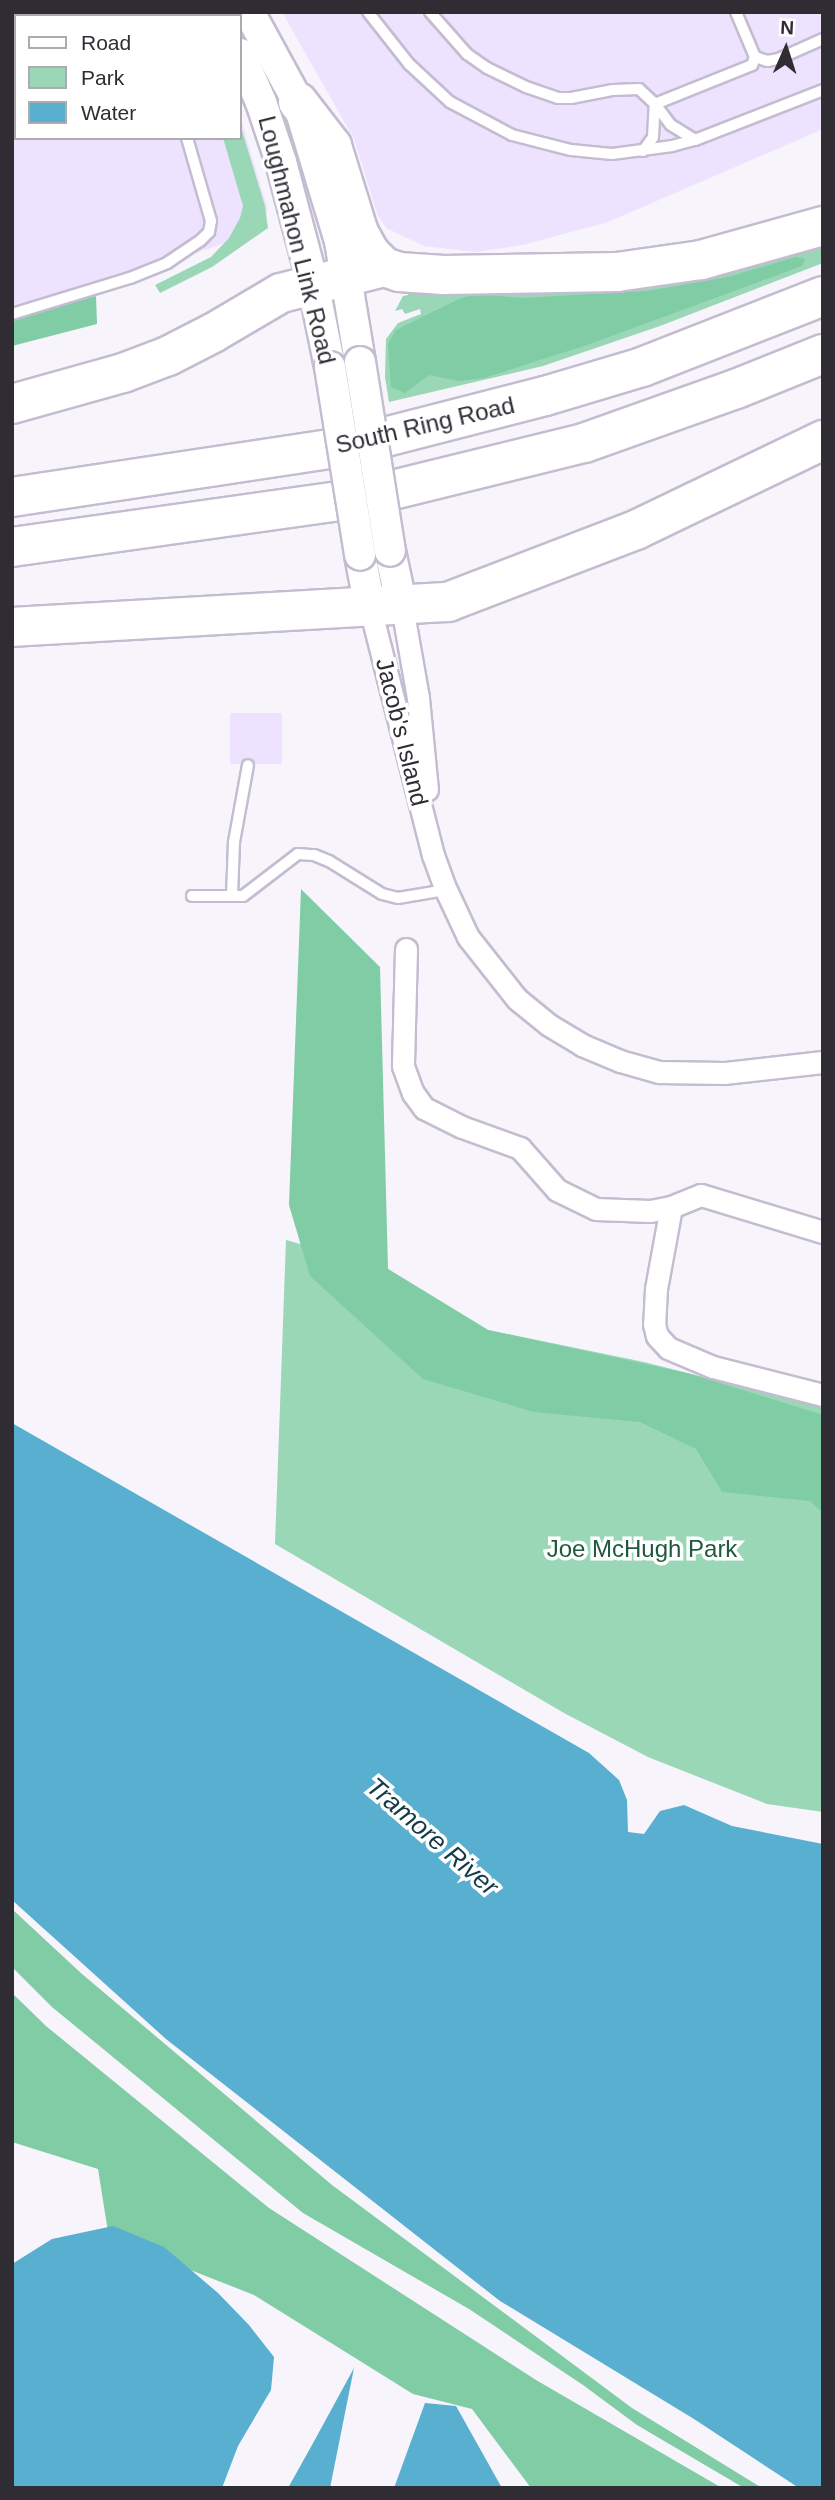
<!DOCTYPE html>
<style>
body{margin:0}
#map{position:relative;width:835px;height:2500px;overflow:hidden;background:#f7f4fc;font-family:Arial,sans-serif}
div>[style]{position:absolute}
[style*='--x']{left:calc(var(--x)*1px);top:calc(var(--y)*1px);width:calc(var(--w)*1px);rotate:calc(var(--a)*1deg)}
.built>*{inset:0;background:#eee3fe;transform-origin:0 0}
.green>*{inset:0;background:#99d7b6}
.forest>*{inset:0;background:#7fcca5}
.water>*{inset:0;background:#58afcf}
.roads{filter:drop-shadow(2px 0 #c4bcd0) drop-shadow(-2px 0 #c4bcd0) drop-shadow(0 2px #c4bcd0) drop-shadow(0 -2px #c4bcd0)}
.lane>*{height:10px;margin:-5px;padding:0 5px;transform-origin:5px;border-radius:5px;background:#fff}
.street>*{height:21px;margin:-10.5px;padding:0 10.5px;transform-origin:10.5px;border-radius:10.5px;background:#fff}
.secondary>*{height:30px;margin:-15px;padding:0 15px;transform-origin:15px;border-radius:15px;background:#fff}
.highway>*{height:38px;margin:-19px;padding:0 19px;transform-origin:19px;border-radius:19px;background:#fff}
.bridges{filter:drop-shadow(2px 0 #c4bcd0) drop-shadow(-2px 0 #c4bcd0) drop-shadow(0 2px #c4bcd0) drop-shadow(0 -2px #c4bcd0)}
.secondary-bridge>*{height:30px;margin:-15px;padding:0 15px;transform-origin:15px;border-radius:15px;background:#fff}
span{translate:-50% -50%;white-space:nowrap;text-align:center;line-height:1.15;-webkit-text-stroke:7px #fff;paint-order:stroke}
.street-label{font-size:24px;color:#2f2c34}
.park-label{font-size:24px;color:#1f5a3f}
.water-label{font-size:26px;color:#123a48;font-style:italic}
.frame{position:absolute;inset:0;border:14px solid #2f2c34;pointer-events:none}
.legend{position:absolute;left:14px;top:14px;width:228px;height:126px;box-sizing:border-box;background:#fff;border:2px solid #acabae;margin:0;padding:9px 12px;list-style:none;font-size:21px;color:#2f2c34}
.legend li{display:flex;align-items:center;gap:14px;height:35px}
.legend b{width:35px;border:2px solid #acabae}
.north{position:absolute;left:751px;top:14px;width:70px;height:70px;-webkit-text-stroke:5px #fff;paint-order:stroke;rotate:3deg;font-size:19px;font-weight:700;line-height:28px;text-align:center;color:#2f2c34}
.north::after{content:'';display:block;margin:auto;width:24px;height:32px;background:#2f2c34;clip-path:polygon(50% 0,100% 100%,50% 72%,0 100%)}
</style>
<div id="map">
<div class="built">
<div style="clip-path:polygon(12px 12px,186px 12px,188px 16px,16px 16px,16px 138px,240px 138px,240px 116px,268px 210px,261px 221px,248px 235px,167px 263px,12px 308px)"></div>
<div style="clip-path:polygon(282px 12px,823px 12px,823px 129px,608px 222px,523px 245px,476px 252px,424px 246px,386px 228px,378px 216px,354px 139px)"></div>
<div style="left:230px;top:713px;width:52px;height:51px"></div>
</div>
<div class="green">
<div style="clip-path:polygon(240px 124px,265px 206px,268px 228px,212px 267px,160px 293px,155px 285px,211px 257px,229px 238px,240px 218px,243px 206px,223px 138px,240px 138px)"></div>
<div style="clip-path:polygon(823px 243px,823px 263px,660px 326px,543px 366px,389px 402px,385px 377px,386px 339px,398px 323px,421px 314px,420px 309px,405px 314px,402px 309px,395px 311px,403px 296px,408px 295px,407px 284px,526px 293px,594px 292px,672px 283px)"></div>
<div style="clip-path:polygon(286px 1240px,388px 1269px,488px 1330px,644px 1362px,823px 1407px,823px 1812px,767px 1804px,648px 1757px,564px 1713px,275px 1544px)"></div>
</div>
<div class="forest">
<div style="clip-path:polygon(796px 257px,805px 259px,802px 266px,587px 345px,484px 378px,459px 381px,429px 375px,405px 393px,391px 387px,388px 343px,396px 330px,459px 299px,476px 294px,522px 298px,647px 291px,728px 277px)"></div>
<div style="clip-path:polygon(96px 296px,97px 324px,12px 346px,12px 318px)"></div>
<div style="clip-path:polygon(301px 889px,380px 967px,388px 1269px,488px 1330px,691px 1374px,823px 1415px,823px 1513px,810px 1501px,722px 1492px,696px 1449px,640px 1422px,534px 1412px,423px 1379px,310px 1276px,289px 1205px)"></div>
<div style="clip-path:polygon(12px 1909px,82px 1974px,332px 2185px,632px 2408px,762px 2488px,744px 2488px,637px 2425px,583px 2385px,469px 2309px,303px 2213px,52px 2007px,12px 1967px)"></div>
<div style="clip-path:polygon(12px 1993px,46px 2026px,269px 2208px,536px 2380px,722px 2488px,531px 2488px,472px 2409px,413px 2394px,254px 2295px,109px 2238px,98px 2169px,12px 2142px)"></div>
</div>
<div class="water">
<div style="clip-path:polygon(12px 1423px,589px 1753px,619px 1780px,627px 1800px,628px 1832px,644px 1834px,660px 1811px,684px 1805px,732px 1826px,823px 1844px,823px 2488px,799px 2488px,694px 2419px,500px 2301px,166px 2039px,12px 1900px)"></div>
<div style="clip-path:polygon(113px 2226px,164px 2247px,218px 2293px,249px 2325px,274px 2357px,271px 2390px,238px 2446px,222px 2488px,12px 2488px,12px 2264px,52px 2239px)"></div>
<div style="clip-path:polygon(354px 2368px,330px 2488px,288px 2488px,312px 2445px)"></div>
<div style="clip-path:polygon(425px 2403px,456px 2406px,502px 2488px,394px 2488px)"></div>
</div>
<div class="roads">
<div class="lane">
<div style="--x:35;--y:12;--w:4;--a:90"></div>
<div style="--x:368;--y:12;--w:66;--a:51.7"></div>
<div style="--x:409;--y:64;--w:56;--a:42.8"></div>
<div style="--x:450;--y:102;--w:70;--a:28"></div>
<div style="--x:512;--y:135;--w:61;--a:14.3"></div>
<div style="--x:571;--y:150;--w:41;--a:5.6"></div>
<div style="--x:612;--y:154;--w:61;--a:-7.6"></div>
<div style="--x:672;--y:146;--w:24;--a:-15"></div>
<div style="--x:695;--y:140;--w:137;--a:-21.3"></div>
<div style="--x:430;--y:12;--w:56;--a:48.6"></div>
<div style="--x:467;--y:54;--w:24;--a:35"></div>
<div style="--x:487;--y:68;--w:43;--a:26"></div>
<div style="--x:526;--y:87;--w:34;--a:19"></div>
<div style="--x:558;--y:98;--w:13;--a:0"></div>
<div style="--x:571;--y:98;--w:43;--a:-10.8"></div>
<div style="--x:613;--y:90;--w:26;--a:-2"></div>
<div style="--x:639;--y:89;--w:22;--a:43"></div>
<div style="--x:655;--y:104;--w:105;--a:-21.9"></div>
<div style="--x:752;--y:65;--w:9;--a:-69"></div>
<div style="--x:755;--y:57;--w:49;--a:-112.9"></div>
<div style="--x:12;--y:31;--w:4;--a:-14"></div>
<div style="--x:755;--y:57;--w:13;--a:18"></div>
<div style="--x:767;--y:61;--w:11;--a:-10"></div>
<div style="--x:778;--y:59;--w:49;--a:-24"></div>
<div style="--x:12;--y:92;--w:4;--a:0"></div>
<div style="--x:655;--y:104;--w:26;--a:53"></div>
<div style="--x:671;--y:125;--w:28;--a:32"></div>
<div style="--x:643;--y:151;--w:17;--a:-54"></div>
<div style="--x:653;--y:137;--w:33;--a:-87"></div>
<div style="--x:12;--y:314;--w:123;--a:-17"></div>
<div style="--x:130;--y:278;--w:40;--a:-22"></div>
<div style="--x:167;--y:263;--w:40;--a:-34"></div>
<div style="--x:200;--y:241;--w:13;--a:-45"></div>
<div style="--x:209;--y:232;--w:11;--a:-80"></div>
<div style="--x:211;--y:221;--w:86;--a:-106.1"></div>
<div style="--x:192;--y:896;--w:51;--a:0"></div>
<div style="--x:243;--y:896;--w:69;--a:-37.4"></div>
<div style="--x:298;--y:854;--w:16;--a:4"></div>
<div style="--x:314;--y:855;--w:16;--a:22"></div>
<div style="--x:329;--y:861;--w:62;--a:31.9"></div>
<div style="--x:382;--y:894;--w:16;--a:14"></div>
<div style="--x:398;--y:898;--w:49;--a:-9.5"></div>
<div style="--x:232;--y:896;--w:54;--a:-87.9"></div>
<div style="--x:234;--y:842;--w:78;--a:-79.7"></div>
</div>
<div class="street">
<div style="--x:402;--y:607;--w:92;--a:80"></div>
<div style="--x:418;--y:698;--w:92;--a:84.4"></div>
<div style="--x:370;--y:608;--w:255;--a:75.7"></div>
<div style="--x:433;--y:855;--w:37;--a:70"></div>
<div style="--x:446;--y:890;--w:52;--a:64.9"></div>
<div style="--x:468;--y:937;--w:79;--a:51.7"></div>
<div style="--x:517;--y:999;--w:41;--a:39.1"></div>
<div style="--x:549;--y:1025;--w:39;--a:31"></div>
<div style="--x:582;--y:1045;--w:41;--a:22.8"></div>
<div style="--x:620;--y:1061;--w:41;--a:15.8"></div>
<div style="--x:659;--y:1072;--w:66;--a:0.9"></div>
<div style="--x:725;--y:1073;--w:99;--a:-6.4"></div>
<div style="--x:406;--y:949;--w:117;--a:91.5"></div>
<div style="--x:403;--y:1066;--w:29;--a:70"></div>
<div style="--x:413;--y:1093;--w:19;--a:54"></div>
<div style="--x:424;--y:1108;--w:42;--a:26.6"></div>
<div style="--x:462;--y:1127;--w:62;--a:19.9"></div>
<div style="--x:520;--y:1148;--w:56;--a:48.6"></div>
<div style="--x:557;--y:1190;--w:43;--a:26"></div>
<div style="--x:596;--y:1209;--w:54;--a:2.1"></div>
<div style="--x:650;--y:1211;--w:21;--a:-11"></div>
<div style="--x:671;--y:1207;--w:32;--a:-22"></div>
<div style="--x:701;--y:1195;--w:127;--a:16.9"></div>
<div style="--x:671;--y:1207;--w:83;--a:100.4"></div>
<div style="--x:656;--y:1289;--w:35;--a:93"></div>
<div style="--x:654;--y:1324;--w:12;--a:76"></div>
<div style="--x:657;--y:1336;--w:16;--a:47"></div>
<div style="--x:668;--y:1348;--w:49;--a:22.9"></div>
<div style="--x:713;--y:1367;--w:114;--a:14.3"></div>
</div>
<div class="secondary">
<div style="--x:217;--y:12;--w:5;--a:53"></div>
<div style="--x:249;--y:12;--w:102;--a:61.4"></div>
<div style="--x:298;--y:102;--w:145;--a:73.2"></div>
<div style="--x:340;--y:241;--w:123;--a:80.6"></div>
<div style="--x:240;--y:54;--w:52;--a:66.4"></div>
<div style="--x:261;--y:102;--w:63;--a:71.6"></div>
<div style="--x:281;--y:162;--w:125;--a:75.2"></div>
<div style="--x:313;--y:283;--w:86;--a:78.6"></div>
<div style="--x:390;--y:551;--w:57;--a:77.9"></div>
<div style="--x:360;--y:555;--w:54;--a:79.3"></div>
</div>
<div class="highway">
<div style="--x:298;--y:102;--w:56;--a:52.3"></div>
<div style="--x:332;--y:146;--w:91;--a:72.8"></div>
<div style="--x:359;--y:233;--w:23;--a:61"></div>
<div style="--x:370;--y:253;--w:20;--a:45"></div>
<div style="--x:12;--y:404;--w:115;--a:-15.6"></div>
<div style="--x:123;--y:373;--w:48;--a:-20.7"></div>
<div style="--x:168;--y:356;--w:51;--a:-27.1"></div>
<div style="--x:213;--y:333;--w:79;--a:-30.5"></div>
<div style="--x:281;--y:293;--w:106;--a:-14.2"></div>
<div style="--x:384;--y:267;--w:16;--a:18"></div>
<div style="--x:399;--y:272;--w:45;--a:3.8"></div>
<div style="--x:444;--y:275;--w:173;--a:-1"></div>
<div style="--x:617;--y:272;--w:85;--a:-8.1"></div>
<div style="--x:701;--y:260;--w:127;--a:-15.6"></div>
<div style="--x:12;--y:497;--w:346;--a:-8.6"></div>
<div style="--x:354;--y:445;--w:197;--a:-14.4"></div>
<div style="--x:545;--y:396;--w:101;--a:-16.6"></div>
<div style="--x:642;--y:367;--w:194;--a:-21.4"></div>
<div style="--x:12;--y:547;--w:351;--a:-8"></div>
<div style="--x:360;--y:498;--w:231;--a:-13.8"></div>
<div style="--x:584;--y:443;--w:161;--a:-19.6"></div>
<div style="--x:736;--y:389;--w:94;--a:-21.9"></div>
<div style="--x:12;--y:627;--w:437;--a:-3.3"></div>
<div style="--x:448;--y:602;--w:201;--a:-21"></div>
<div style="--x:636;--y:530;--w:208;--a:-25.7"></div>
</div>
</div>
<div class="bridges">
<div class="secondary-bridge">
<div style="--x:360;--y:362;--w:191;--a:81"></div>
<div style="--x:330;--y:367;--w:190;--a:80.9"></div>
</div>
</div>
<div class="street-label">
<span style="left:297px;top:240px;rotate:76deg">Loughmahon Link Road</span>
<span style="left:425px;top:425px;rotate:-13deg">South Ring Road</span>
<span style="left:402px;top:732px;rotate:76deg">Jacob's Island</span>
</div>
<div class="park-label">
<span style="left:642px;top:1549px">Joe McHugh Park</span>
</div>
<div class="water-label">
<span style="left:432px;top:1837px;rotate:41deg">Tramore River</span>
</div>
<div class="frame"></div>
<ul class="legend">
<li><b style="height:9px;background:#fff"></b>Road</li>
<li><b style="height:19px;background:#99d7b6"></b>Park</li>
<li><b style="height:19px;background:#58afcf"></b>Water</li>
</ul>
<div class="north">N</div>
</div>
